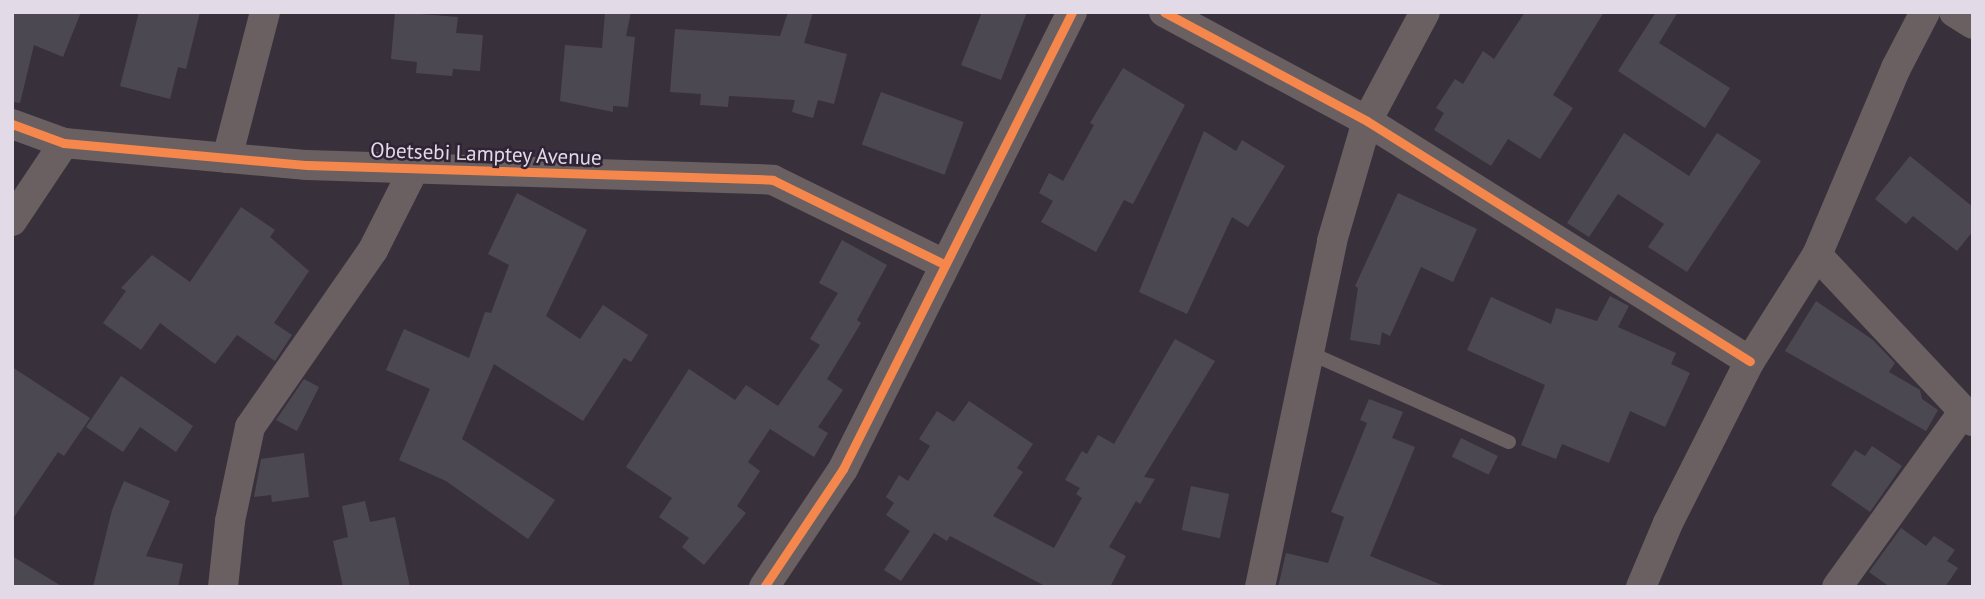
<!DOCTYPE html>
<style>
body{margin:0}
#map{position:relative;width:1985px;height:599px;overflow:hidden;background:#38313c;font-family:"PT Sans",sans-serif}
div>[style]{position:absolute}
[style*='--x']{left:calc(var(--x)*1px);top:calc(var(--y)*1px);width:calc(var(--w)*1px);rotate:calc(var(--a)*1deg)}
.building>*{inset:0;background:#4c4851;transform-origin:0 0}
.service>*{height:14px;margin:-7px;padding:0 7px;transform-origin:7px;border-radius:7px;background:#6a6061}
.minor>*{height:30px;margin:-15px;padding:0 15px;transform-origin:15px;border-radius:15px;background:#6a6061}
.cycleway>*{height:9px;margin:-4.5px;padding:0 4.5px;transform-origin:4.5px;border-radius:4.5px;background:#f5874c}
span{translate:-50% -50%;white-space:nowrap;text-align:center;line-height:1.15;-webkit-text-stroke:5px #2f2336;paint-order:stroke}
.street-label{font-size:21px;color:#e2dae7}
.frame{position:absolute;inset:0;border:14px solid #e2dae7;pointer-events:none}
</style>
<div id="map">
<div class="building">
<div style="clip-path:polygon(12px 12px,81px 12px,63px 57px,34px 45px,20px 103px,12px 102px)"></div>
<div style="clip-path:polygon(139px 12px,200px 12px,186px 69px,178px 67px,170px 99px,120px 86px)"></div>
<div style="clip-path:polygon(395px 12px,458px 17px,456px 33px,483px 35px,480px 71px,453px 69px,452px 76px,416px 73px,417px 62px,391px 59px)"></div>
<div style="clip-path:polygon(605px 12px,631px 12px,626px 36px,635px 37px,628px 107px,613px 106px,613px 112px,560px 101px,565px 45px,602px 48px)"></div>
<div style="clip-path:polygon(788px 12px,813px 12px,804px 43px,847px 54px,834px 104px,818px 100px,813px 118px,792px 112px,795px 100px,729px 96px,728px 107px,700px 105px,701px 94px,670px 92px,675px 29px,780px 36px)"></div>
<div style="clip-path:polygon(982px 12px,1027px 12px,1001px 80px,961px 65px)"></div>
<div style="clip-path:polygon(1525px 12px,1604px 12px,1553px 95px,1573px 108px,1540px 159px,1508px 139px,1491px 166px,1434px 130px,1444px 113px,1436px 108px,1455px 79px,1463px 84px,1483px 51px,1494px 59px)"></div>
<div style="clip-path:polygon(1656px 12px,1678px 12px,1659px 43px,1730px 88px,1705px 128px,1618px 71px)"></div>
<div style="clip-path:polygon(1123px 68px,1185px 105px,1133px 204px,1124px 200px,1096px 252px,1041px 222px,1053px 201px,1039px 193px,1049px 173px,1063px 181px,1094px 125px,1090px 123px)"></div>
<div style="left:881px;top:92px;width:88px;height:56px;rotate:20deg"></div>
<div style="clip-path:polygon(1204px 131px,1236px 151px,1242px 140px,1285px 166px,1248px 227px,1232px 217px,1187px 314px,1139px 292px)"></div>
<div style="clip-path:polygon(1624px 133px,1689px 176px,1717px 133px,1761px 161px,1687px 272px,1648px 247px,1664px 224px,1618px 194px,1589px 237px,1567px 223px)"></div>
<div style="clip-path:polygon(1910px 156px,1973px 207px,1973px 231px,1957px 251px,1913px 216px,1906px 224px,1875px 199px)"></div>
<div style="clip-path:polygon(517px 193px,587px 230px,546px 316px,580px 339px,603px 305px,648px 335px,631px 362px,624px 358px,583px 421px,494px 364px,462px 439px,555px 500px,528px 539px,446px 481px,399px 460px,430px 389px,386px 370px,404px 329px,469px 358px,485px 312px,491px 313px,509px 265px,488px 254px)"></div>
<div style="clip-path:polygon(1398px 193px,1477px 229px,1453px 282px,1421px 267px,1390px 336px,1382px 332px,1380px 345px,1350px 340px,1358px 288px,1355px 286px)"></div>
<div style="clip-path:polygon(241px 207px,275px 230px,270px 237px,309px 271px,274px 323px,292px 335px,275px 361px,237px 335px,215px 364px,160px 323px,141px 350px,103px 323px,126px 291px,121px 288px,152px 255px,190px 282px)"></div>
<div style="clip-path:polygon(842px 240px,887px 265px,857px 320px,861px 323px,827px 379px,843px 390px,818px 427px,828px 433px,814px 457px,770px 429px,748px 462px,760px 471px,737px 506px,746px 513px,704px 565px,682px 547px,689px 538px,659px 517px,672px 498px,626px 467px,689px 369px,735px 400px,746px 385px,778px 406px,820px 345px,810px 339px,838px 293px,819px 283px)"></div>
<div style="clip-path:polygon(1610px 296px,1629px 306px,1618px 327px,1676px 353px,1671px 364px,1690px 373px,1665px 427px,1630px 411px,1609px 463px,1562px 444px,1556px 459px,1521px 445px,1545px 385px,1467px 350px,1491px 297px,1551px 324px,1556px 308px,1597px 321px)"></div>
<div style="clip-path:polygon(1816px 301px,1873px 340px,1895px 363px,1889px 372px,1920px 390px,1922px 399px,1938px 410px,1926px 431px,1785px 351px)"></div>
<div style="clip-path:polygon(1175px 339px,1215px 361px,1144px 477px,1155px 479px,1140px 504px,1136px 501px,1109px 547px,1126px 556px,1110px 587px,1047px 587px,950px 536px,947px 541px,934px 533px,901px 581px,884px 570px,910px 531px,886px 515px,894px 503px,886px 497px,899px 475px,908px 481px,930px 446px,919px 439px,937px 411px,954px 422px,969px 401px,1033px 444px,1017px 468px,1023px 472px,993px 516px,1054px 548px,1082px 498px,1076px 494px,1080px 488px,1065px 480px,1082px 451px,1087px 454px,1098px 435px,1114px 444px)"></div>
<div style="clip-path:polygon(12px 367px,90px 418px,64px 456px,58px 452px,12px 520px)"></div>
<div style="clip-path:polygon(121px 376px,193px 426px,176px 452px,140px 427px,123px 452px,86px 427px)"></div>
<div style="clip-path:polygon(304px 379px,319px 387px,297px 431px,276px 420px)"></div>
<div style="clip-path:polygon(1369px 399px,1403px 412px,1392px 438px,1415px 447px,1370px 556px,1447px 587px,1278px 587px,1286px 553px,1328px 563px,1344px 517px,1331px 512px,1367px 423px,1360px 420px)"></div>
<div style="left:1461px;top:438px;width:41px;height:21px;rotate:26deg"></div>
<div style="clip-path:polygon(1872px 446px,1902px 466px,1870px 512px,1831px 485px,1855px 450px,1865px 456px)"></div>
<div style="clip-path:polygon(304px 453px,309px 497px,272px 502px,271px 495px,254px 497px,261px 459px)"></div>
<div style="clip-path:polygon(124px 481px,170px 501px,146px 556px,183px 564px,178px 587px,93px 587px,112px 510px)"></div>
<div style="left:1191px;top:486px;width:39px;height:45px;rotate:12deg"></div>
<div style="clip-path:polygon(365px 501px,370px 522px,395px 517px,410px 587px,343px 587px,333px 541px,348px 537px,342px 506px)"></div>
<div style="clip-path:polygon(1901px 528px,1926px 546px,1934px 536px,1955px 550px,1947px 561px,1958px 568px,1945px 587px,1890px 587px,1869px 572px)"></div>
<div style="clip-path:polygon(12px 556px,63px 587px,12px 587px)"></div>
</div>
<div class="service">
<div style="--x:1310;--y:353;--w:218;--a:24.1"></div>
</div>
<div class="minor">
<div style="--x:1164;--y:12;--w:230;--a:28.2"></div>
<div style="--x:1367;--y:121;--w:452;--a:32.1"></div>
<div style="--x:1954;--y:12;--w:22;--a:32"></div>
<div style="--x:12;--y:124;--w:55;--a:20.1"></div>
<div style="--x:64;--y:143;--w:244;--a:5.2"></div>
<div style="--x:307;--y:165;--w:466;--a:1.8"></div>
<div style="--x:773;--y:180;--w:191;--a:26.2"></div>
<div style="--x:227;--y:158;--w:151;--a:-75.4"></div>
<div style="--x:12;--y:221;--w:94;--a:-56.3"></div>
<div style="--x:1817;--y:255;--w:228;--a:46.8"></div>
<div style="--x:223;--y:587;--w:66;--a:-83.9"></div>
<div style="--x:230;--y:521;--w:96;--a:-78"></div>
<div style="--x:250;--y:427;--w:216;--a:-55.2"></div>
<div style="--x:373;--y:250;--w:91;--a:-63.2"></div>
<div style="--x:764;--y:587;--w:142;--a:-56.2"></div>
<div style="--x:843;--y:469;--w:511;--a:-63.38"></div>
<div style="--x:1260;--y:587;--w:353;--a:-78.2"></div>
<div style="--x:1332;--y:241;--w:125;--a:-73.7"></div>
<div style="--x:1367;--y:121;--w:123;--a:-62"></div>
<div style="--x:1641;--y:587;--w:69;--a:-67.1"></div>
<div style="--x:1668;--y:523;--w:182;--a:-63.2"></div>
<div style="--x:1750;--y:361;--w:125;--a:-57.7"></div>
<div style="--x:1817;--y:255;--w:203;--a:-67.1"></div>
<div style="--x:1896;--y:68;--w:63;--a:-62.6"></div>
<div style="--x:1837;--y:587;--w:217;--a:-54.2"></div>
</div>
<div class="cycleway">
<div style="--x:1164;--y:12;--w:230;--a:28.2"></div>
<div style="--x:1367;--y:121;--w:452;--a:32.1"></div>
<div style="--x:12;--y:124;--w:55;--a:20.1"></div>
<div style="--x:64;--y:143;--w:244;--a:5.2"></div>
<div style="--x:307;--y:165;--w:466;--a:1.8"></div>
<div style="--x:773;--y:180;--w:191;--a:26.2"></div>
<div style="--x:764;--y:587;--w:142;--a:-56.2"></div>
<div style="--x:843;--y:469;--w:511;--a:-63.38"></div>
</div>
<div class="street-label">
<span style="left:486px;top:154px;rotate:2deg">Obetsebi Lamptey Avenue</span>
</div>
<div class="frame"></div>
</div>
